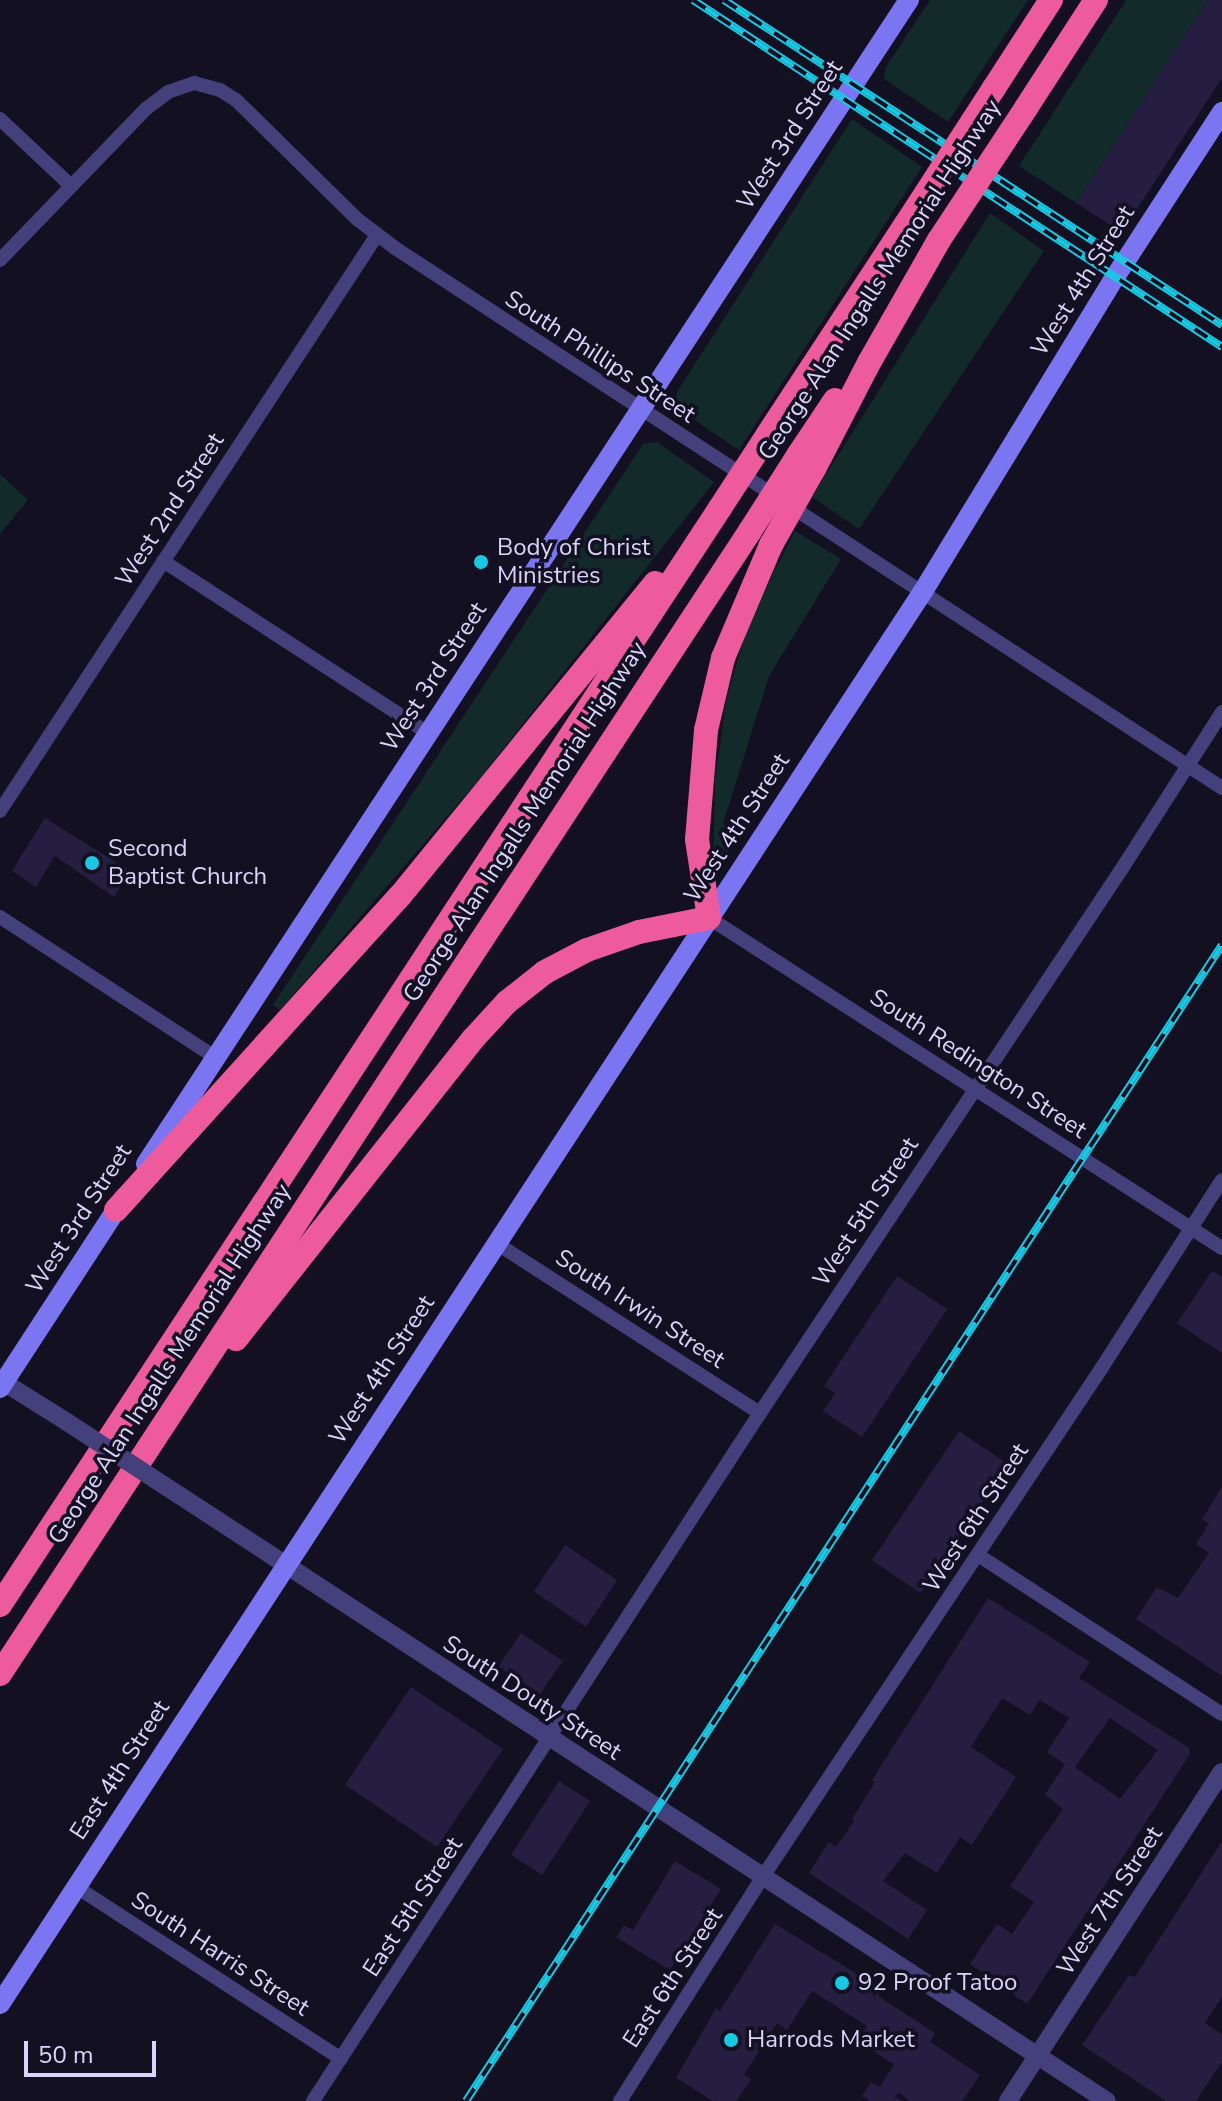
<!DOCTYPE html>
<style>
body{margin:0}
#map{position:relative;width:1222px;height:2101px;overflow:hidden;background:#131021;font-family:"Nunito Sans",sans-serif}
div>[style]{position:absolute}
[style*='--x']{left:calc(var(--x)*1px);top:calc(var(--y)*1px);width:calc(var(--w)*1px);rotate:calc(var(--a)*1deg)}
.green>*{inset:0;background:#132a2a}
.building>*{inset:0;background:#261e40;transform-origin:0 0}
.minor>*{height:14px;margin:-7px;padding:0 7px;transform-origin:7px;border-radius:7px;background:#44407b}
.tertiary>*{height:18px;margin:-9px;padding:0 9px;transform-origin:9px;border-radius:9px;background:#44407b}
.secondary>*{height:20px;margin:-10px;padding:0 10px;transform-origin:10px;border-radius:10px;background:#7c75f1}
.motorway>*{height:24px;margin:-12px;padding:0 12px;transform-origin:12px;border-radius:12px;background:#ee5b9d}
.rail>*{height:8px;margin-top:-4px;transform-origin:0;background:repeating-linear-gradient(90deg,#131021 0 15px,#17c9e3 0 30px);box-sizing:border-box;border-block:2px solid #17c9e3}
.tertiary-bridge>*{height:18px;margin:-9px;padding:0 9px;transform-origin:9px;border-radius:9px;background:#44407b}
.motorway-bridge>*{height:24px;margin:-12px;padding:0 12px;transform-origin:12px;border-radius:12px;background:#ee5b9d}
.dots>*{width:22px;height:22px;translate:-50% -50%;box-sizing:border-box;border:4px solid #131021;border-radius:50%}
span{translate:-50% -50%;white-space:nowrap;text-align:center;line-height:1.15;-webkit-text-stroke:7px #131021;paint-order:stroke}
.street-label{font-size:24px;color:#dad4fb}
.poi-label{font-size:24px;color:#dad4fb}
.left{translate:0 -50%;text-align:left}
.scale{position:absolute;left:24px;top:2041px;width:132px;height:36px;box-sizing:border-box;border:4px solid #dad4fb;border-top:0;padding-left:10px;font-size:24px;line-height:28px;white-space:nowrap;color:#dad4fb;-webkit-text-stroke:6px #131021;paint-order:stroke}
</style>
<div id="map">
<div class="green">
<div style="clip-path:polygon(930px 0,1028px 0,948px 122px,884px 79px,886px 67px)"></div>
<div style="clip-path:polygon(1126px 0,1208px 0,1076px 203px,1019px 166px)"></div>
<div style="clip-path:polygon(852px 119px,922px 167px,739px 450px,675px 407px,677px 392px)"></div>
<div style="clip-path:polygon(990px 213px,1044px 251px,859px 529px,812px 497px)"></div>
<div style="clip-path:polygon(657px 442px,714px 482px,477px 782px,280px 1010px,273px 1005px,643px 444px)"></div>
<div style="clip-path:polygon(0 474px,28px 500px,0 534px)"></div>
<div style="clip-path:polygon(795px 531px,841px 559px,769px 676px,723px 824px,740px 835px,721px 862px,713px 860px,715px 778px,727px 697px,748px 624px)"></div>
</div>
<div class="building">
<div style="clip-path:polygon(1208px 0,1222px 0,1222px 78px,1122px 232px,1076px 203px)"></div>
<div style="clip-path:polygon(45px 818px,130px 871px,114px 897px,55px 856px,36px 887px,12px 871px)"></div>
<div style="clip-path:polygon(1212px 1271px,1222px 1277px,1222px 1353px,1177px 1323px)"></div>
<div style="clip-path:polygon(897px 1276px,947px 1309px,862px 1437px,823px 1411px,835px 1393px,824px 1386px)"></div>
<div style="left:959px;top:1431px;width:59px;height:156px;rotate:34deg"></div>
<div style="clip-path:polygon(1222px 1486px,1222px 1676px,1136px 1619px,1157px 1587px,1178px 1598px,1209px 1553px,1196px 1544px,1209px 1523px,1202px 1520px)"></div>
<div style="left:565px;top:1545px;width:63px;height:56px;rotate:34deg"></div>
<div style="clip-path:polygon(evenodd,988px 1598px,1090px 1662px,1079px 1678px,1189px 1748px,1190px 1754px,1027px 2004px,970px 1964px,997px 1924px,1012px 1934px,1034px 1902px,1010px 1886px,1063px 1809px,1045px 1795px,1065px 1764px,1047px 1752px,1069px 1718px,1040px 1700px,1030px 1715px,1002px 1698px,971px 1747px,1016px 1777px,972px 1845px,960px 1837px,937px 1873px,905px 1853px,883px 1881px,927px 1910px,908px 1939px,809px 1873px,829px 1842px,836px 1847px,854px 1821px,852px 1819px,875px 1782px,872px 1780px,988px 1598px,1110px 1718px,1158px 1750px,1120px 1799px,1075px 1767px,1110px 1718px)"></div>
<div style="left:521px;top:1633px;width:50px;height:40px;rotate:34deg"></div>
<div style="left:411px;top:1687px;width:111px;height:118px;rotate:34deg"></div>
<div style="left:559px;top:1781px;width:37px;height:88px;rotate:33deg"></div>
<div style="clip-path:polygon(1222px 1841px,1222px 1997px,1205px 2023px,1222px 2034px,1222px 2062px,1196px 2101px,1166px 2101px,1082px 2045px,1129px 1975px,1135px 1977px)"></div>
<div style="clip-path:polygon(675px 1861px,721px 1889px,670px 1970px,616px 1937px,624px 1925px,633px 1930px)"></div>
<div style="clip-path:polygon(775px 1924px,882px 1989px,878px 1996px,935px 2033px,930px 2042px,980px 2075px,962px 2101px,909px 2101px,899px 2092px,895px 2097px,902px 2101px,871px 2101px,862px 2096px,871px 2082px,880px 2087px,894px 2064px,857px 2041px,867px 2026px,812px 1991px,787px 2030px,777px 2023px,744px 2075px,751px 2079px,736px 2101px,713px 2101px,676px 2078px,716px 2008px,720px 2011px)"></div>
</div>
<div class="minor">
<div style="--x:0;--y:119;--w:98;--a:43.3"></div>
<div style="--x:0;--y:260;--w:211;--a:-46"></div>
<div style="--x:147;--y:108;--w:26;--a:-37"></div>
<div style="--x:168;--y:92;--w:28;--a:-19"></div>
<div style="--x:194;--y:83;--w:27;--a:15"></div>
<div style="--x:220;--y:90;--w:19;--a:32"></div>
<div style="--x:236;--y:100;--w:170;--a:44.5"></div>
<div style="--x:357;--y:219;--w:48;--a:37.3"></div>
<div style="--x:395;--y:248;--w:988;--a:33.14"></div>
<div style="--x:163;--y:561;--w:316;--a:33"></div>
<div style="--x:0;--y:811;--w:688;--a:-56.79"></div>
<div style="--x:0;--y:917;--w:258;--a:33.1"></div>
<div style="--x:709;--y:918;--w:610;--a:32.75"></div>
<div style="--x:496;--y:1243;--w:314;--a:32.8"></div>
<div style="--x:978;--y:1555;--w:291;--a:33.1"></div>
<div style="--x:75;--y:1886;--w:317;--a:33"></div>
<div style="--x:313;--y:2101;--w:820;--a:-56.99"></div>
<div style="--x:760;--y:1413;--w:656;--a:-56.38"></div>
<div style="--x:1123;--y:867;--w:184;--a:-57.4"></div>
<div style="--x:620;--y:2101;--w:264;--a:-57.5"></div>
<div style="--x:762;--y:1878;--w:612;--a:-56.34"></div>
<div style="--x:1101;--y:1369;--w:224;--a:-57.4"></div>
</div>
<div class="tertiary">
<div style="--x:0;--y:1380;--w:79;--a:32.1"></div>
<div style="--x:179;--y:1495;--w:1108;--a:33.15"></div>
<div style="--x:1008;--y:2101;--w:392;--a:-57"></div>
</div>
<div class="secondary">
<div style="--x:146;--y:1164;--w:1392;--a:-56.76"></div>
<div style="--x:0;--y:1388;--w:227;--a:-56.9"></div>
<div style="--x:0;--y:2004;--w:1686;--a:-56.84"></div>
<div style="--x:922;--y:593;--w:370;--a:-58.6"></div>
<div style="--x:1115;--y:277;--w:197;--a:-57"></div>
</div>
<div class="motorway">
<div style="--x:994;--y:88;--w:105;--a:-57.1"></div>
<div style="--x:1026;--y:108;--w:129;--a:-57.1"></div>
<div style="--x:768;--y:434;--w:251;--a:-56.7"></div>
<div style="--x:799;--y:454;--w:65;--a:-56.3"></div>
<div style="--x:815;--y:467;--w:119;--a:-62.6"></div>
<div style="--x:870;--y:361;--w:139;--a:-60.3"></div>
<div style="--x:116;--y:1210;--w:423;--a:-47.9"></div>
<div style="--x:400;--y:896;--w:404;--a:-50.8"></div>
<div style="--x:236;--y:1339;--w:382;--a:-51.7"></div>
<div style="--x:473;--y:1039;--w:50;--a:-47.4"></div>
<div style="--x:507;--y:1002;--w:48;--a:-38.3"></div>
<div style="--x:545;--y:972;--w:47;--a:-27.6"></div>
<div style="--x:587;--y:950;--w:55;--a:-19.1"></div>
<div style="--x:639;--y:932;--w:71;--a:-11.3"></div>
<div style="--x:709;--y:918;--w:79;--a:-98.7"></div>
<div style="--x:697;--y:840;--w:110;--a:-85.3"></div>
<div style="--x:706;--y:730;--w:74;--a:-76.7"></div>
<div style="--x:723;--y:658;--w:123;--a:-67"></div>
<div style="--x:0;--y:1605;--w:1312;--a:-56.72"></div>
<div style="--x:0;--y:1674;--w:1367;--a:-56.73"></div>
</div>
<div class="rail">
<div style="--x:693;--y:0;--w:633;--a:33.26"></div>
<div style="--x:724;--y:0;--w:595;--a:33.13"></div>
<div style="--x:466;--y:2101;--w:1381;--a:-56.82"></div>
</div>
<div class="tertiary-bridge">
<div style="--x:67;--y:1422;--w:134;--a:33.1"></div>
</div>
<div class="motorway-bridge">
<div style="--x:906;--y:224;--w:162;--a:-57.1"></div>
<div style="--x:939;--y:240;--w:158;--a:-56.6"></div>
<div style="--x:720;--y:508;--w:88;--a:-57"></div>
<div style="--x:750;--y:531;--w:91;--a:-57.5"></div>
<div style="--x:771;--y:545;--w:90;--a:-60.6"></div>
</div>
<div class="dots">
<div style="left:481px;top:562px;background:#17c9e3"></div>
<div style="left:92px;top:863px;background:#17c9e3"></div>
<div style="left:842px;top:1983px;background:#17c9e3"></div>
<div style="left:731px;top:2040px;background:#17c9e3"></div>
</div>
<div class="street-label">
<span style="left:790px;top:135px;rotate:-57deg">West 3rd Street</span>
<span style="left:880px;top:280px;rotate:-57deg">George Alan Ingalls Memorial Highway</span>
<span style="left:1083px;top:281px;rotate:-58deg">West 4th Street</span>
<span style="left:600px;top:357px;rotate:33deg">South Phillips Street</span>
<span style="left:170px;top:510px;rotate:-57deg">West 2nd Street</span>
<span style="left:434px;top:677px;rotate:-57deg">West 3rd Street</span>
<span style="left:525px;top:822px;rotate:-57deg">George Alan Ingalls Memorial Highway</span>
<span style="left:737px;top:828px;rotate:-57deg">West 4th Street</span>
<span style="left:978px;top:1064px;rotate:33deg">South Redington Street</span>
<span style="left:866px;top:1212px;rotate:-57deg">West 5th Street</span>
<span style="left:79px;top:1219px;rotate:-57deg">West 3rd Street</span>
<span style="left:640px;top:1309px;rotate:33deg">South Irwin Street</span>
<span style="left:170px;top:1364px;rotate:-57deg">George Alan Ingalls Memorial Highway</span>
<span style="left:382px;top:1370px;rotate:-57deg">West 4th Street</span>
<span style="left:976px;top:1518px;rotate:-57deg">West 6th Street</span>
<span style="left:532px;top:1698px;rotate:33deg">South Douty Street</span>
<span style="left:120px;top:1770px;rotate:-57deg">East 4th Street</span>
<span style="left:1110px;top:1901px;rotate:-57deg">West 7th Street</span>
<span style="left:413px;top:1907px;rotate:-57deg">East 5th Street</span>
<span style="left:220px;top:1954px;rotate:33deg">South Harris Street</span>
<span style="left:673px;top:1978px;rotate:-57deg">East 6th Street</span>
</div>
<div class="poi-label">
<span class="left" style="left:497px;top:562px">Body of Christ<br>Ministries</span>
<span class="left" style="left:108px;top:863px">Second<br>Baptist Church</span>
<span class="left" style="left:858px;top:1983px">92 Proof Tatoo</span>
<span class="left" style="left:747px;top:2040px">Harrods Market</span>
</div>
<div class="scale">50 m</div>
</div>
